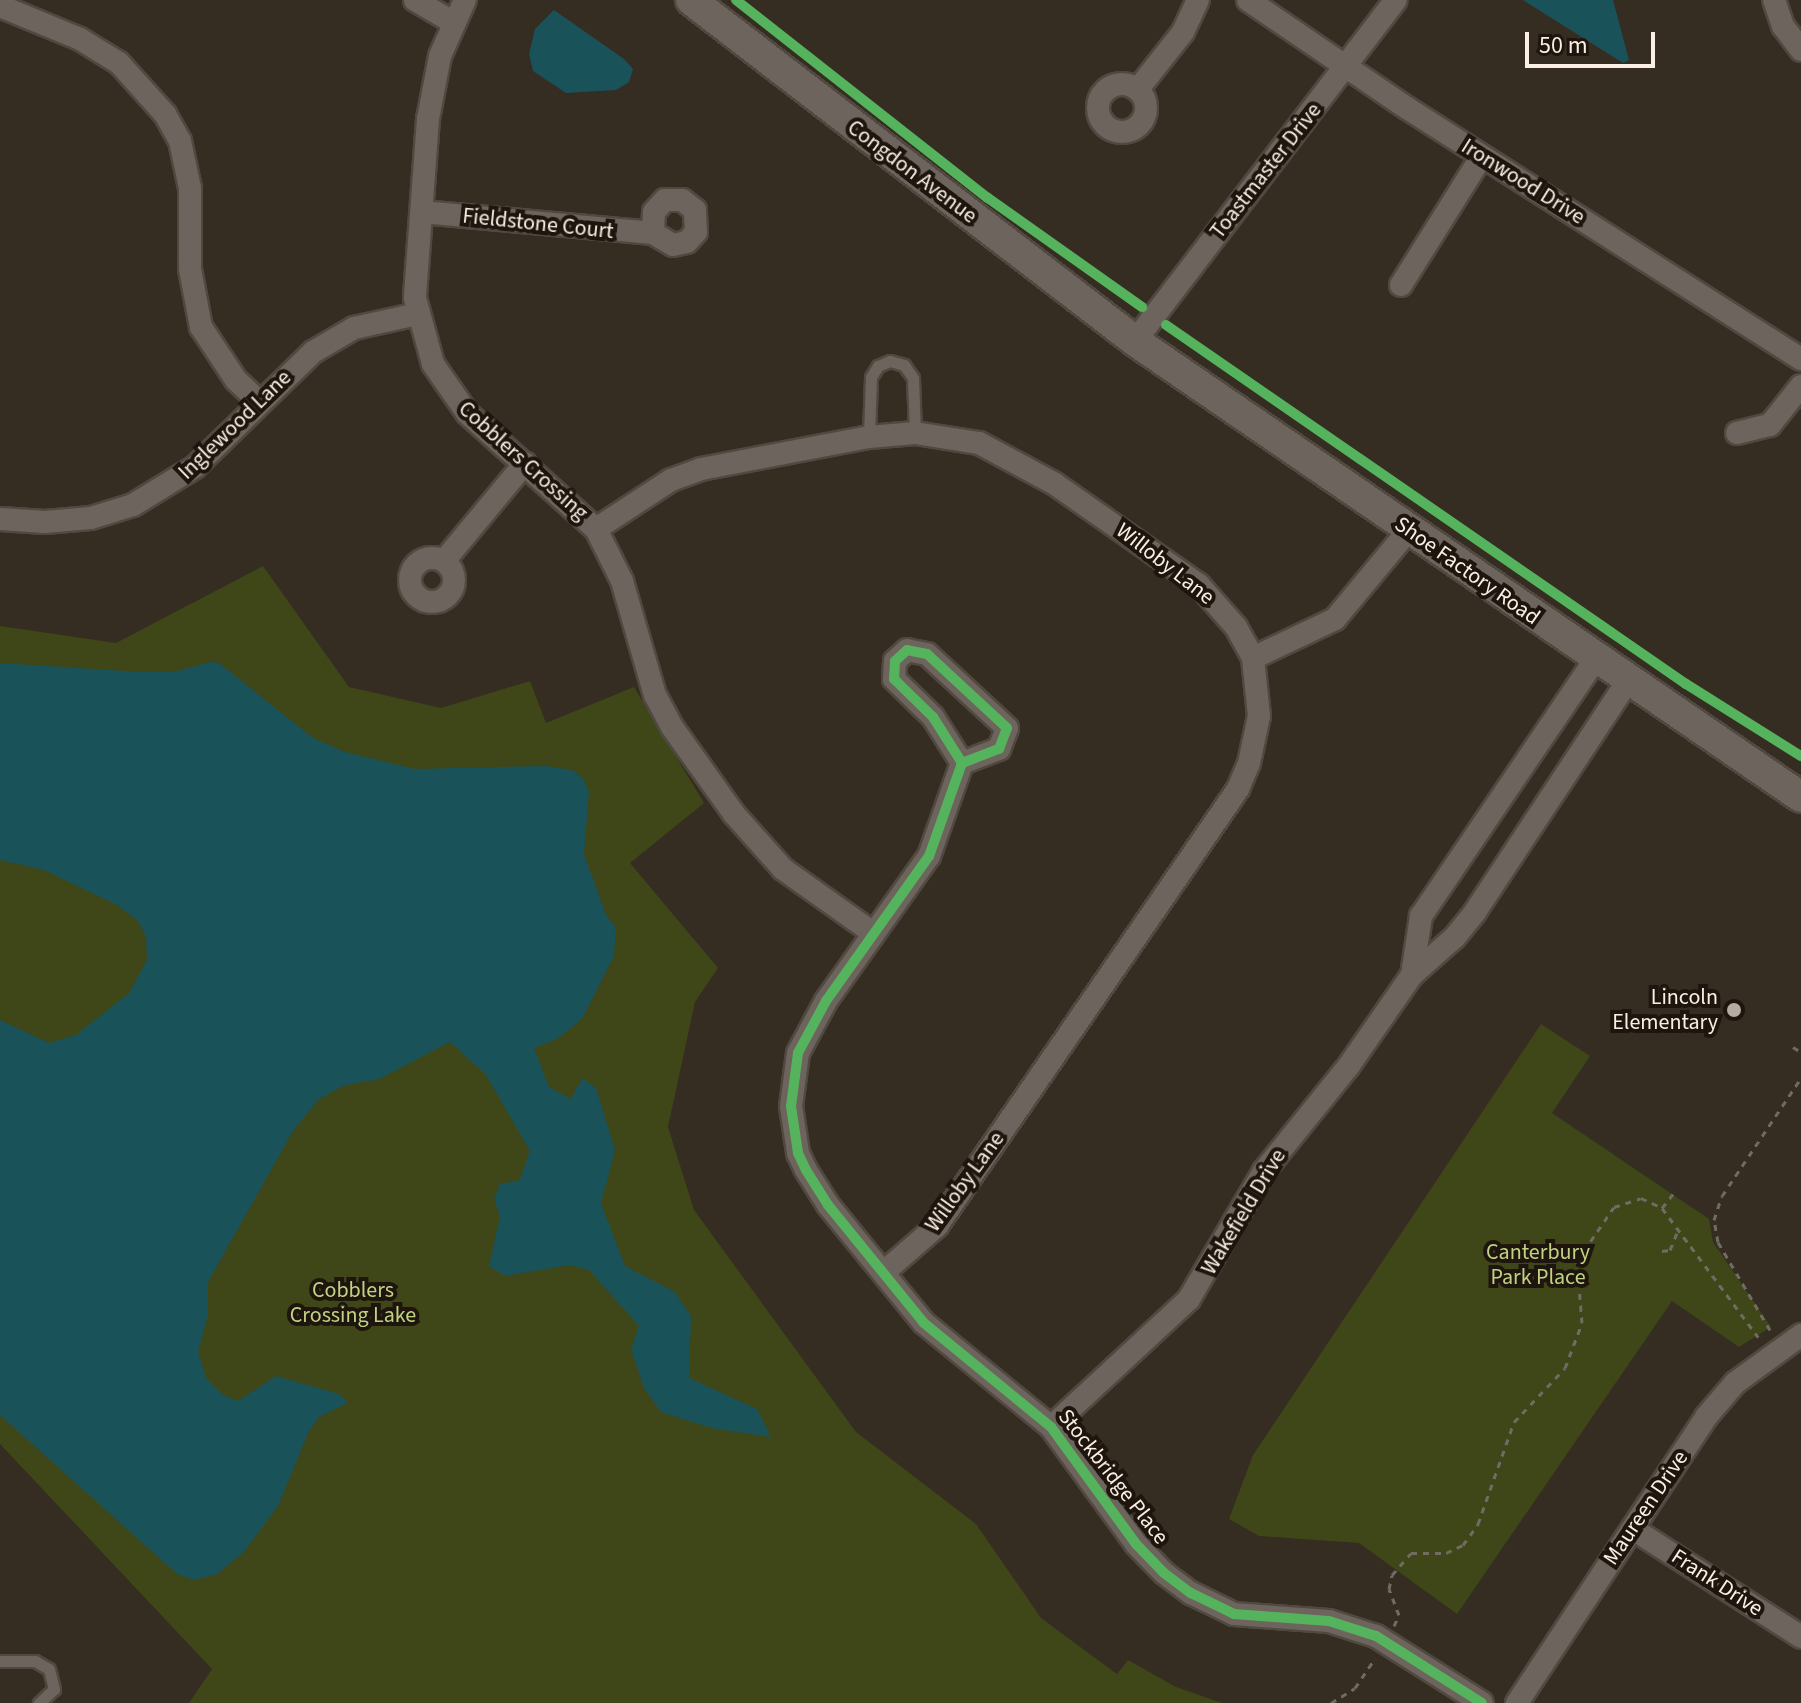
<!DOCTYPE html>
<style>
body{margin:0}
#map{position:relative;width:1801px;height:1703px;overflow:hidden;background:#352c22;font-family:"Source Sans 3",sans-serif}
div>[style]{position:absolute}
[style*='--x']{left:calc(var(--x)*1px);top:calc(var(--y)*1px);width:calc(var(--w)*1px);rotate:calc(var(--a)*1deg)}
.green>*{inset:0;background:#3f4618}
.water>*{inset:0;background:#1a5259}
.path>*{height:3px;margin-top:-1.5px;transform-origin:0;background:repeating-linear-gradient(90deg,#716b63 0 6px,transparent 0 12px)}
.roads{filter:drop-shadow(2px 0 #514940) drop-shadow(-2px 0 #514940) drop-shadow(0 2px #514940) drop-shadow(0 -2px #514940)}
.lane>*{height:11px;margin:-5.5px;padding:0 5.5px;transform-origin:5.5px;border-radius:5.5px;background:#6c645d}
.street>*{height:22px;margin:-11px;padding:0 11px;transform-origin:11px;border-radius:11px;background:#6c645d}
.street>.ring{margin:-11px;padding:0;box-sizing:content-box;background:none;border:22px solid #6c645d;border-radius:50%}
.secondary>*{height:30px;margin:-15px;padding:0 15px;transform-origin:15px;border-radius:15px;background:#6c645d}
.cycleway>*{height:10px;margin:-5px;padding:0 5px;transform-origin:5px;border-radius:5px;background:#56b35d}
.dots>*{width:22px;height:22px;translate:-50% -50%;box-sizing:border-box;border:4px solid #1e160e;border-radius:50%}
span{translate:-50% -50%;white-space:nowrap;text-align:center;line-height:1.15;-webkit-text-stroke:8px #1e160e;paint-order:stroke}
.street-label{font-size:22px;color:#fbefe4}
.poi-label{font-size:22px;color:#fbefe4}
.right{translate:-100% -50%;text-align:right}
.park-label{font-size:22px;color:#c1d280}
.scale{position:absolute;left:1525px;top:32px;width:130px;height:36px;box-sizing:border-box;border:4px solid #fbefe4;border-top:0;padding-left:10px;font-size:24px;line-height:28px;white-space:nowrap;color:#fbefe4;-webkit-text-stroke:6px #1e160e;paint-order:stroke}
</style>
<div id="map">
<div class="green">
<div style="clip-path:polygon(263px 566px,349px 687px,441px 708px,530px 681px,546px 723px,634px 687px,704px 803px,630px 863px,718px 968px,695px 1002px,668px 1127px,694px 1210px,856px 1432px,976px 1524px,1041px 1618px,1117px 1674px,1128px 1660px,1176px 1687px,1222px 1703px,189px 1703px,212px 1669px,0 1444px,0 626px,116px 643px)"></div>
<div style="clip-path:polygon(1541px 1024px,1590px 1056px,1552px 1113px,1709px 1219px,1713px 1242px,1771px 1327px,1739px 1347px,1672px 1301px,1457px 1614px,1359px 1543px,1259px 1536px,1229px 1519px,1253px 1455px)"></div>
</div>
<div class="water">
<div style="clip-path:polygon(1523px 0,1613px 0,1629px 60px,1623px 63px)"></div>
<div style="clip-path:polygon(554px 10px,624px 59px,633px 69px,629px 82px,616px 90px,566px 93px,533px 71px,529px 54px,535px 29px)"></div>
<div style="clip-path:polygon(210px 662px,219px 663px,313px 738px,345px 752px,415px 769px,546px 766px,572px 770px,583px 778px,589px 792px,584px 854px,606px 915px,616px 928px,614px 956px,582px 1019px,557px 1039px,534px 1048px,549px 1087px,571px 1099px,582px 1078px,596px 1088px,615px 1150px,601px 1203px,625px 1266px,675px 1292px,691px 1316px,689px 1378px,757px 1409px,771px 1437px,711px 1428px,661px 1412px,644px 1388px,631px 1349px,639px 1326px,589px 1270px,570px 1265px,505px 1276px,489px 1266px,500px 1217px,494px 1199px,500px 1184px,520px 1180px,530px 1151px,486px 1075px,450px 1042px,379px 1079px,342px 1086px,318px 1100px,293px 1131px,208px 1282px,208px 1315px,198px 1353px,207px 1379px,223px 1395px,238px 1401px,276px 1376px,339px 1394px,348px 1403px,319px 1417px,309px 1431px,278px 1506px,243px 1553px,217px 1574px,194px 1580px,177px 1574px,0 1415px,0 1020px,49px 1043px,76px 1035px,129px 993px,147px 960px,146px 936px,137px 920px,117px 905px,44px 870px,0 860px,0 663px,141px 672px,177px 671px)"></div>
</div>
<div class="path">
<div style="--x:1793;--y:1047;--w:9;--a:32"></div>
<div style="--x:1662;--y:1208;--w:18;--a:-52"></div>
<div style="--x:1662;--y:1251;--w:8;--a:-7"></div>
<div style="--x:1670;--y:1250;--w:22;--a:-68"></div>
<div style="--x:1770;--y:1330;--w:102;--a:-120.6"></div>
<div style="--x:1718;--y:1242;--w:22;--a:-100"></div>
<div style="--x:1714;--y:1220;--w:25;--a:-72"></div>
<div style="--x:1722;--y:1196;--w:142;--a:-56.2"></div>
<div style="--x:1394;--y:1626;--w:12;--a:-66"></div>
<div style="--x:1399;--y:1615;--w:28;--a:-111"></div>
<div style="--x:1389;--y:1589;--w:14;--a:-78"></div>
<div style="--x:1392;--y:1575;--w:29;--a:-49"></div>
<div style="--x:1411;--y:1553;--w:35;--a:0"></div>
<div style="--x:1446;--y:1553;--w:19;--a:-25"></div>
<div style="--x:1463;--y:1545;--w:26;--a:-54"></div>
<div style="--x:1478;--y:1524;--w:108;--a:-70.6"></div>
<div style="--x:1514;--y:1422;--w:74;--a:-46.6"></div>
<div style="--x:1565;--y:1368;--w:48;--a:-69.3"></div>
<div style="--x:1582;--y:1323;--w:62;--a:-94.6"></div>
<div style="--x:1577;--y:1261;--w:65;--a:-55.6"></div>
<div style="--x:1614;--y:1207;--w:28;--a:-18"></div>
<div style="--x:1641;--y:1198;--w:23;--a:25"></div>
<div style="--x:1662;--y:1208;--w:161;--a:53.3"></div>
<div style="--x:1331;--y:1703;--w:28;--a:-32"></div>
<div style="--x:1355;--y:1688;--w:36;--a:-56"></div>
</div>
<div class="roads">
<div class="lane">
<div style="--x:869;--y:437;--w:60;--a:-88.1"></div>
<div style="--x:871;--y:377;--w:13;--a:-58"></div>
<div style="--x:878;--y:366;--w:13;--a:-23"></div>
<div style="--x:890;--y:361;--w:15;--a:16"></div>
<div style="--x:904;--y:365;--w:16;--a:55"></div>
<div style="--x:913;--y:378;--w:55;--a:87.9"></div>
<div style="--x:0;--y:1661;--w:35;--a:0"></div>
<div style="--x:35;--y:1661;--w:16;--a:30"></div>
<div style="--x:49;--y:1669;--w:21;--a:76"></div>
<div style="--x:54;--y:1689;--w:21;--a:137"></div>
</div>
<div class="street">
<div style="--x:415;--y:0;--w:42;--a:30.3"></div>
<div style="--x:465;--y:0;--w:61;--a:114.1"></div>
<div style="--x:440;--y:56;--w:64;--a:100.8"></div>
<div style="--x:428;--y:119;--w:179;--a:94.2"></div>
<div style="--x:415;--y:298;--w:68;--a:74.7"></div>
<div style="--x:433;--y:364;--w:60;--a:55.2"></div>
<div style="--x:467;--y:413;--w:173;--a:42"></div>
<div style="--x:596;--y:529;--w:58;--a:63.4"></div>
<div style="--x:622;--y:581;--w:119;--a:73.9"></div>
<div style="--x:655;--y:695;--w:36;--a:62"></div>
<div style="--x:672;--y:727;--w:107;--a:54.5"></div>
<div style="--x:734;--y:814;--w:74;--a:48.3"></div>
<div style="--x:783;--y:869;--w:110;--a:35.4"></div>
<div style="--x:1248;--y:0;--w:192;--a:34.2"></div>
<div style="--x:1407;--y:108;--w:467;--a:32.5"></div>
<div style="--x:1774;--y:0;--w:28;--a:71"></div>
<div style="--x:1783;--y:26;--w:30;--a:53"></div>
<div style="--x:0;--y:6;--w:87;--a:22.4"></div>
<div style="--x:80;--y:39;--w:46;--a:31.6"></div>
<div style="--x:119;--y:63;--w:69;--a:48"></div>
<div style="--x:165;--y:114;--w:31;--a:61"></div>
<div style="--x:180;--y:141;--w:48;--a:78"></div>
<div style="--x:190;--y:188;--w:81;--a:90"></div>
<div style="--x:190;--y:269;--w:59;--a:79.3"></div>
<div style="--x:201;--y:327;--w:64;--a:56.6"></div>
<div style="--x:236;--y:380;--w:33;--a:43"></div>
<div class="ring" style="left:1098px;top:84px;width:26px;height:26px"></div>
<div style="--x:1138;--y:89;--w:73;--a:-51.7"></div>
<div style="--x:1183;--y:32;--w:35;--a:-65"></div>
<div style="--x:422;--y:212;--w:232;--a:5.2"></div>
<div style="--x:653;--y:233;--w:23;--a:31"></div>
<div style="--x:673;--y:245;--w:14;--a:-12"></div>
<div style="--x:687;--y:242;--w:13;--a:-48"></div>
<div style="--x:696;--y:232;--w:22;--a:-93"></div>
<div style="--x:695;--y:210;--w:16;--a:-142"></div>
<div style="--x:682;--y:200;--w:17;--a:180"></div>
<div style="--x:665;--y:200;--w:16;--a:133"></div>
<div style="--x:654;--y:212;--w:21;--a:93"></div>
<div style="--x:1401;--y:285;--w:152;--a:-57.9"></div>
<div style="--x:1135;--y:341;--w:429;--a:-52.6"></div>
<div style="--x:1737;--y:433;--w:34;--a:-14"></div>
<div style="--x:1770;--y:425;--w:50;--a:-51.5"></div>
<div style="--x:0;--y:519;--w:45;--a:3.8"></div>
<div style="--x:45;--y:522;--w:46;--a:-5"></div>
<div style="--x:91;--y:518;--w:44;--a:-17.2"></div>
<div style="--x:133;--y:505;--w:73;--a:-31.5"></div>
<div style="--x:195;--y:467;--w:165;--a:-44.3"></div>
<div style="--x:313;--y:352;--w:48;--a:-30.3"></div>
<div style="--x:354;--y:328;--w:65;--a:-12.5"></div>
<div style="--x:596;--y:529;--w:90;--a:-33.2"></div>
<div style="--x:671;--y:480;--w:32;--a:-20"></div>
<div style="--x:701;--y:469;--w:171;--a:-10.8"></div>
<div style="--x:869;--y:437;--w:46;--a:-5"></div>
<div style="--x:915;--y:433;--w:65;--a:8.9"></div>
<div style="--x:979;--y:443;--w:86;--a:28.3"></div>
<div style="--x:1055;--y:484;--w:176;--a:35"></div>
<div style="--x:1199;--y:585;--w:56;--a:48.6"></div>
<div style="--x:1236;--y:627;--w:35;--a:61"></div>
<div style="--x:1253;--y:658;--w:58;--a:84.1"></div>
<div style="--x:1259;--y:716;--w:48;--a:102"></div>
<div style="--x:1249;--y:763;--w:28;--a:113"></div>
<div style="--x:1238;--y:789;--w:531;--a:124.56"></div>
<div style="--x:937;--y:1226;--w:70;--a:139"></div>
<div class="ring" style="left:410px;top:558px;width:22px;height:22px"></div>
<div style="--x:444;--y:561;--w:127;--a:-50.4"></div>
<div style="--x:1253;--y:658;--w:91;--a:-25.4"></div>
<div style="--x:1335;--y:619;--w:114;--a:-50.3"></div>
<div style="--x:962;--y:763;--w:40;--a:-21"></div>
<div style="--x:999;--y:749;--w:22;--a:-69"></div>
<div style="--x:1007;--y:728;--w:109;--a:-137.2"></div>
<div style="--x:927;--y:654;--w:20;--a:-169"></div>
<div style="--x:907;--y:650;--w:16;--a:137"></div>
<div style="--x:895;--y:661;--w:18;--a:93"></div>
<div style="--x:894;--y:679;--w:54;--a:44.3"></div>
<div style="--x:933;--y:717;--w:54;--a:57.8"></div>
<div style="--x:962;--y:763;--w:99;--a:109.5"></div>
<div style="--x:929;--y:856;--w:178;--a:125.4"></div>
<div style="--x:826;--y:1001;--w:59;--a:118.3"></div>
<div style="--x:798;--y:1053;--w:53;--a:97.5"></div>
<div style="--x:791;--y:1106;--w:48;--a:81.5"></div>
<div style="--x:798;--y:1153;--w:19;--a:65"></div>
<div style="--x:806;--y:1170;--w:41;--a:57.8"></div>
<div style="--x:828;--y:1205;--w:152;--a:50.9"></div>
<div style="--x:924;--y:1323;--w:164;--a:39.3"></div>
<div style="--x:1051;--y:1427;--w:145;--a:54"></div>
<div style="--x:1136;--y:1544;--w:40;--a:46"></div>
<div style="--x:1164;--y:1573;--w:34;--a:37"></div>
<div style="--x:1191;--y:1593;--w:48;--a:26"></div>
<div style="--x:1234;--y:1614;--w:95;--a:4.2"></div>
<div style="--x:1329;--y:1621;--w:49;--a:17.7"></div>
<div style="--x:1376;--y:1636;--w:125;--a:32.3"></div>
<div style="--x:1412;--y:975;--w:60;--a:-81.3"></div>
<div style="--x:1421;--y:916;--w:310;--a:-55.8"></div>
<div style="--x:1051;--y:1427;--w:188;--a:-42.8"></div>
<div style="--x:1189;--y:1299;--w:148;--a:-59.6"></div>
<div style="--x:1264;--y:1171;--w:134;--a:-51.1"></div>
<div style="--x:1348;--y:1067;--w:112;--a:-55.2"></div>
<div style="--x:1412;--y:975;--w:57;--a:-41.5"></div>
<div style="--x:1455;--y:937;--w:32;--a:-51"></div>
<div style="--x:1475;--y:912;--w:276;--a:-56.5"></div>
<div style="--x:1633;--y:1529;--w:200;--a:32.7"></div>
<div style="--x:1517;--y:1703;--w:343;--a:-56.5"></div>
<div style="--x:1706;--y:1417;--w:45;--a:-49.5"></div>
<div style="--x:1735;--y:1383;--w:82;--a:-36"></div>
</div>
<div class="secondary">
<div style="--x:691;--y:0;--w:560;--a:37.52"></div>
<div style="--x:1135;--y:341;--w:807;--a:34.4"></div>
</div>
</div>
<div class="cycleway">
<div style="--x:736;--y:0;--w:320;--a:38.2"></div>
<div style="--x:988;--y:198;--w:189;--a:35.3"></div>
<div style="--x:1166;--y:325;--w:632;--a:34.62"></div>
<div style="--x:1686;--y:684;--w:136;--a:32.1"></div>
<div style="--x:962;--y:763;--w:40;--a:-21"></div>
<div style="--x:999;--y:749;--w:22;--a:-69"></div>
<div style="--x:1007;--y:728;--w:109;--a:-137.2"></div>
<div style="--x:927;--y:654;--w:20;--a:-169"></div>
<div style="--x:907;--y:650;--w:16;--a:137"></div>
<div style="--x:895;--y:661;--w:18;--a:93"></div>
<div style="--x:894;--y:679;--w:54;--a:44.3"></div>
<div style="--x:933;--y:717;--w:54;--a:57.8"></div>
<div style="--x:962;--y:763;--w:99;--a:109.5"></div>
<div style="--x:929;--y:856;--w:178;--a:125.4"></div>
<div style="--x:826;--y:1001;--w:59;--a:118.3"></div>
<div style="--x:798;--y:1053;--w:53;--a:97.5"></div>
<div style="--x:791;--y:1106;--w:48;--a:81.5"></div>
<div style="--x:798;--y:1153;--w:19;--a:65"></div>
<div style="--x:806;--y:1170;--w:41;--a:57.8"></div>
<div style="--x:828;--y:1205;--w:152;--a:50.9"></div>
<div style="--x:924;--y:1323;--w:164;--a:39.3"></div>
<div style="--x:1051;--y:1427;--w:145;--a:54"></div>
<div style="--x:1136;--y:1544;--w:40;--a:46"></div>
<div style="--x:1164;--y:1573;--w:34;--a:37"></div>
<div style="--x:1191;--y:1593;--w:48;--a:26"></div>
<div style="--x:1234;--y:1614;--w:95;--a:4.2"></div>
<div style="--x:1329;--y:1621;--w:49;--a:17.7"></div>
<div style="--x:1376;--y:1636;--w:125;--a:32.3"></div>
</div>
<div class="dots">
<div style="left:1734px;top:1010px;background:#b6aba0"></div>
</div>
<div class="street-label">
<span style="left:1266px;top:171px;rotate:-52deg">Toastmaster Drive</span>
<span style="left:912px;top:172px;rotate:37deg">Congdon Avenue</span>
<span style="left:1523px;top:182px;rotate:32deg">Ironwood Drive</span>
<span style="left:538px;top:224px;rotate:6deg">Fieldstone Court</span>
<span style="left:235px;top:425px;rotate:-44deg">Inglewood Lane</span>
<span style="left:523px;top:461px;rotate:42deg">Cobblers Crossing</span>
<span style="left:1165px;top:564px;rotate:38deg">Willoby Lane</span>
<span style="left:1467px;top:571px;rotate:35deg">Shoe Factory Road</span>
<span style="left:965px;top:1182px;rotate:-54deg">Willoby Lane</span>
<span style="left:1244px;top:1212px;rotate:-59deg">Wakefield Drive</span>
<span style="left:1113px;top:1477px;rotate:52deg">Stockbridge Place</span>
<span style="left:1646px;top:1508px;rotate:-56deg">Maureen Drive</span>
<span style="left:1717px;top:1583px;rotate:33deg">Frank Drive</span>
</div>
<div class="poi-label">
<span class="right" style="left:1718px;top:1010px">Lincoln<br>Elementary</span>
</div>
<div class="park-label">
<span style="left:1538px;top:1265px">Canterbury<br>Park Place</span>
<span style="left:353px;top:1303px">Cobblers<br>Crossing Lake</span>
</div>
<div class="scale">50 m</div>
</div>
